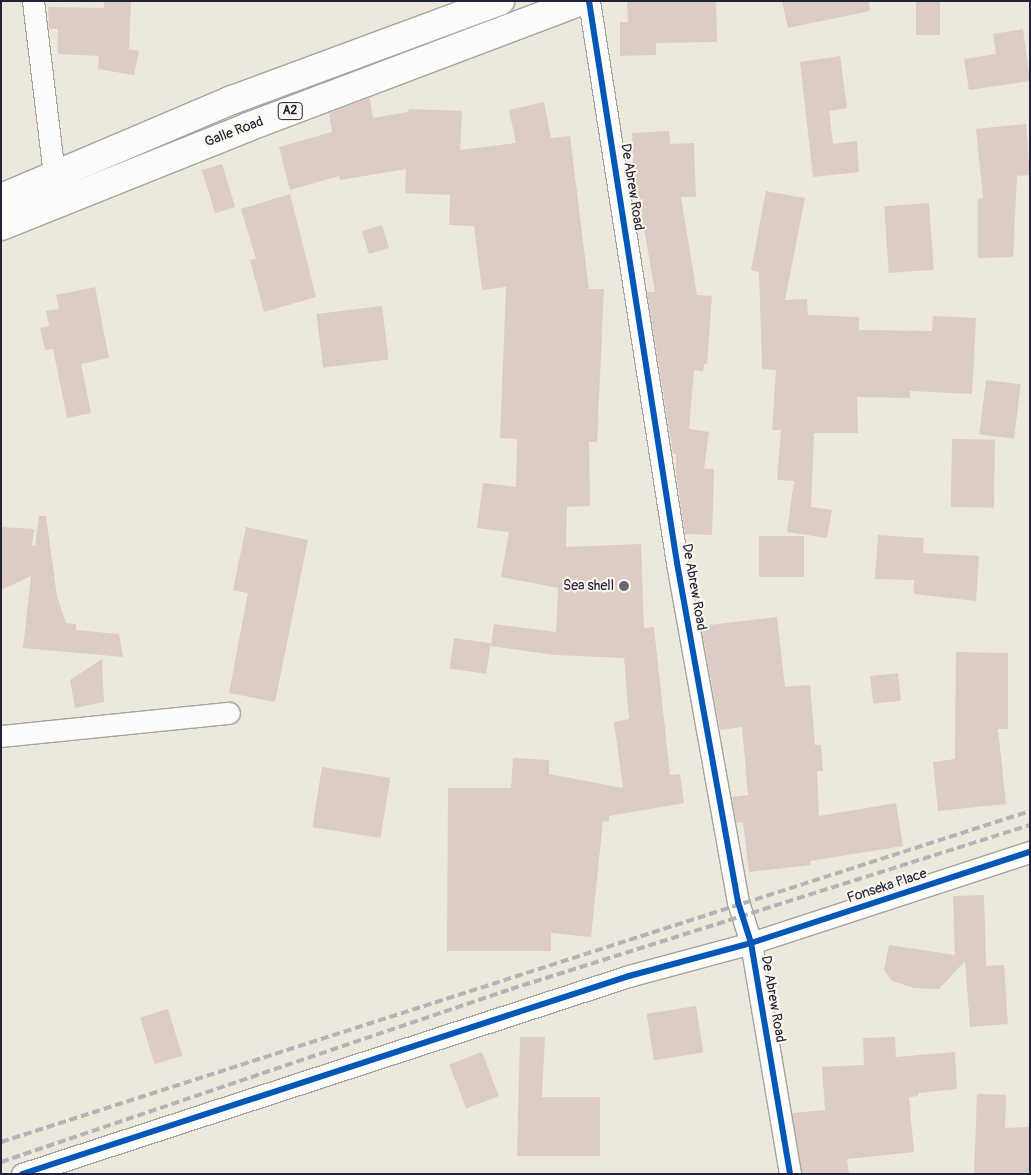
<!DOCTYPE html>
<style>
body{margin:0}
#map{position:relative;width:1031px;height:1175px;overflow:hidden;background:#ede8dc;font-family:Pangolin,sans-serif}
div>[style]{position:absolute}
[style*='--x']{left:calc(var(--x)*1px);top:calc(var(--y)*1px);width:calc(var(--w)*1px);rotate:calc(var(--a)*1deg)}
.building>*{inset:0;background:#dcccc4;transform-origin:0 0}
.roads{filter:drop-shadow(1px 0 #a6a3a0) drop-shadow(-1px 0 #a6a3a0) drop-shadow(0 1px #a6a3a0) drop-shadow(0 -1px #a6a3a0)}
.minor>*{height:21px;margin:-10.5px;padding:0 10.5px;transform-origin:10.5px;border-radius:10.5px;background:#fcfcfa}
.trunk>*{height:28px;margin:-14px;padding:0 14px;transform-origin:14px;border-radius:14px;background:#fcfcfa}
.rail>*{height:4px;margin-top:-2px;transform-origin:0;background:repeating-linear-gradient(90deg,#b4b3b5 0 8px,transparent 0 12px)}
.cycleway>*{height:6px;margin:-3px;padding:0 3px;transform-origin:3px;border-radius:3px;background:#0057b8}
.dots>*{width:14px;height:14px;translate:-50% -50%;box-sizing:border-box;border:2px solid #fbf7ec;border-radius:50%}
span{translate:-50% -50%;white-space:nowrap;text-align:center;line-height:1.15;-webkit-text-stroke:4px #fbf7ec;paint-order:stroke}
.shield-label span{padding:1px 4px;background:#fbf7ec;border:1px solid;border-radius:4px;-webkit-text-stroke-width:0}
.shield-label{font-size:12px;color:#22223b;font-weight:700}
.street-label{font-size:14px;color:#22223b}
.poi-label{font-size:14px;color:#22223b}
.right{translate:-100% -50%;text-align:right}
.frame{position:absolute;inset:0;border:2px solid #22223b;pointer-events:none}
</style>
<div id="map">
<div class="building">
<div style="clip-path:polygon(104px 1px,131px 1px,129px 49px,139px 51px,134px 75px,98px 69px,99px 56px,58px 54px,58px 29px,49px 29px,48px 7px,104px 8px)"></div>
<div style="clip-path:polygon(627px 1px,716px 1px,717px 42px,656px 43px,656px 55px,620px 56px,620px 22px,628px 22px)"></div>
<div style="clip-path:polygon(782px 1px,869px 1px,870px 11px,788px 28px)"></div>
<div style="left:916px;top:1px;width:24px;height:34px"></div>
<div style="clip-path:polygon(1023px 29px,1030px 81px,969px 90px,964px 59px,996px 54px,993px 34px)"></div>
<div style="clip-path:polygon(840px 56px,847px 108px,829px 111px,833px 144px,857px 141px,859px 172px,813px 177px,800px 62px)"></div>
<div style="clip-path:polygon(370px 98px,373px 118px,408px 112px,409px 109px,462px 111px,460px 150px,516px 143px,509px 110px,544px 102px,551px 138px,570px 136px,589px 289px,604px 289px,597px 442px,589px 442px,590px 506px,567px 507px,566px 547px,641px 544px,644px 628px,654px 627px,670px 775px,680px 774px,684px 803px,609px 816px,609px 822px,603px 821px,591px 937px,551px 933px,551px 951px,447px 951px,448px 788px,511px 788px,513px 758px,549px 760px,549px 774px,623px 788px,614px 722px,629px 719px,624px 658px,555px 655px,491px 646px,494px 624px,556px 632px,558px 588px,501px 577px,509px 532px,477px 528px,483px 483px,516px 487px,517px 439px,500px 438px,506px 287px,482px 290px,474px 226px,449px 225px,450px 195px,405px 193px,406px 169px,340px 180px,339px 176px,290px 190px,279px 147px,332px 132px,329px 113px)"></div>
<div style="clip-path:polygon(1026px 124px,1030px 175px,1017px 176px,1013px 257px,978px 258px,978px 199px,983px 198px,976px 129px)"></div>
<div style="clip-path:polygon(669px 131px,670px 144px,694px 143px,696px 197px,681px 197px,697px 295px,712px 296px,707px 364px,704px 364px,703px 371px,694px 370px,689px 429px,709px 432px,704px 469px,714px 469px,712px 535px,685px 534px,676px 473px,676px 454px,673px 454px,647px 292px,655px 292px,639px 199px,635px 200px,632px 133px)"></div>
<div style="left:222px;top:164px;width:45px;height:21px;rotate:73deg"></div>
<div style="clip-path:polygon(766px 191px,805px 198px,785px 300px,807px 299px,808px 315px,859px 317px,859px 330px,932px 331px,933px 316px,976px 318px,972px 394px,910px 391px,910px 398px,857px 397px,858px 433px,814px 433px,811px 507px,832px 510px,827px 538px,787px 532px,794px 481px,777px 480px,781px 430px,772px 430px,776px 370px,762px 369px,759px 272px,751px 270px)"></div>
<div style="clip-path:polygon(290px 194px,316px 297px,264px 312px,250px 260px,256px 259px,241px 209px)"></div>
<div style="left:929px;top:203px;width:67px;height:45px;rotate:86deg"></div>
<div style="left:382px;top:225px;width:24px;height:21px;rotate:73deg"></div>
<div style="clip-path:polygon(95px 287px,109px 358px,81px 364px,91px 413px,67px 418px,53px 349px,45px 350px,40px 328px,49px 326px,46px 311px,59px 309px,56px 295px)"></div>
<div style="left:382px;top:306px;width:54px;height:66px;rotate:83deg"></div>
<div style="left:986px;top:380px;width:35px;height:55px;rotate:7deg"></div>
<div style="left:952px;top:439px;width:43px;height:68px;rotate:1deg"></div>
<div style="clip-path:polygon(39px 516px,46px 516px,57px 596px,66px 623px,76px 624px,76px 630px,119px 634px,123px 657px,23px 648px,31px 576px,1px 590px,1px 527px,34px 529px,32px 545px,35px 546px)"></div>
<div style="clip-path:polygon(246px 527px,308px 540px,275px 702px,229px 693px,248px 593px,233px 590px)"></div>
<div style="clip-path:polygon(878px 535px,924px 538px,923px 553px,979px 556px,976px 601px,914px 594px,914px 580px,875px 579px)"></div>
<div style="left:759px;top:536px;width:45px;height:41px"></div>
<div style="clip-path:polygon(777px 617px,785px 687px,810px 685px,815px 745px,821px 745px,823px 771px,817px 771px,819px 816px,896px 803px,903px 846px,810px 861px,811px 865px,749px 872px,743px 822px,736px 823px,732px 797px,748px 795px,742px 727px,720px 730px,701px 626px)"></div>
<div style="left:454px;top:638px;width:37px;height:31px;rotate:8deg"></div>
<div style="clip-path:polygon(956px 652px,1008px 653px,1008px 729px,998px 729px,1006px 804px,938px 811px,933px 762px,955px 759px)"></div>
<div style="clip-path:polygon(102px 659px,104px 702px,75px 708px,70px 680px)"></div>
<div style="left:898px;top:673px;width:28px;height:28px;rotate:84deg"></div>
<div style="left:322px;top:767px;width:69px;height:61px;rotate:9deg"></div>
<div style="clip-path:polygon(984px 895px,986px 966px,1004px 965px,1008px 1024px,970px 1027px,965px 961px,939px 989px,914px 988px,892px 981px,884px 970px,889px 945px,955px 955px,953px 896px)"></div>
<div style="left:696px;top:1006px;width:47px;height:50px;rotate:81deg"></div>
<div style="left:168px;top:1009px;width:49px;height:29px;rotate:73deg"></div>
<div style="clip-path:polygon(520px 1037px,545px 1037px,542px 1097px,600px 1097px,600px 1156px,517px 1156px)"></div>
<div style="clip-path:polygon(895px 1037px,896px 1057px,955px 1052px,957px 1089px,918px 1093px,918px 1096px,909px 1097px,914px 1152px,847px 1159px,849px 1174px,802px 1174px,792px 1113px,825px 1110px,822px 1067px,864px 1065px,863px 1038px)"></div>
<div style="left:482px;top:1052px;width:47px;height:35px;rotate:69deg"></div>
<div style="clip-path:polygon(977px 1094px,1006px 1095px,1005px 1128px,1030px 1127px,1030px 1174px,974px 1174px)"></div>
</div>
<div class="roads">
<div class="minor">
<div style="--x:33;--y:1;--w:174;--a:83.1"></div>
<div style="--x:589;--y:1;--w:569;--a:81.1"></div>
<div style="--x:677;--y:563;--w:344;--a:79.8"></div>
<div style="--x:738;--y:902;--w:43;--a:72.4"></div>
<div style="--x:751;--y:943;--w:234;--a:80.4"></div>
<div style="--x:1;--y:736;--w:229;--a:-5.8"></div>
<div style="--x:22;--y:1174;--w:638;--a:-18.07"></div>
<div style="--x:629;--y:976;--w:126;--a:-15.1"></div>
<div style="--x:751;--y:943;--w:293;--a:-18.1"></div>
</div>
<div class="trunk">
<div style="--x:1;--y:198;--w:251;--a:-23"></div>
<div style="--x:232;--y:100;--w:286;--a:-20.3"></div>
<div style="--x:1;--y:226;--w:266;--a:-21.8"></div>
<div style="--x:248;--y:127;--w:356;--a:-20.7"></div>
</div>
</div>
<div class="rail">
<div style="--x:1;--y:1142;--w:1081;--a:-17.83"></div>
<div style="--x:1;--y:1162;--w:539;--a:-18.74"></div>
<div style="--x:511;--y:989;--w:544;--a:-17.54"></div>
</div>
<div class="cycleway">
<div style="--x:589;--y:1;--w:569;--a:81.1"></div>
<div style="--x:677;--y:563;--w:344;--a:79.8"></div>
<div style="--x:738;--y:902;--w:43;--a:72.4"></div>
<div style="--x:751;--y:943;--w:234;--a:80.4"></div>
<div style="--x:22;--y:1174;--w:638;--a:-18.07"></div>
<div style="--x:629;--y:976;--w:126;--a:-15.1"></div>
<div style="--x:751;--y:943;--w:293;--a:-18.1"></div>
</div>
<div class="dots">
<div style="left:624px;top:586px;background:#696773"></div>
</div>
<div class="shield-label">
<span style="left:290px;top:111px">A2</span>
</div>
<div class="street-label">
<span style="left:234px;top:132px;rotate:-21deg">Galle Road</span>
<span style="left:632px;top:187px;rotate:81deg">De Abrew Road</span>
<span style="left:694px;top:587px;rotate:80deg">De Abrew Road</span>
<span style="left:887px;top:886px;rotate:-18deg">Fonseka Place</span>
<span style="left:773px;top:999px;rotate:80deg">De Abrew Road</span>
</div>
<div class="poi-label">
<span class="right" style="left:614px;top:586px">Sea shell</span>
</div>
<div class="frame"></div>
</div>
